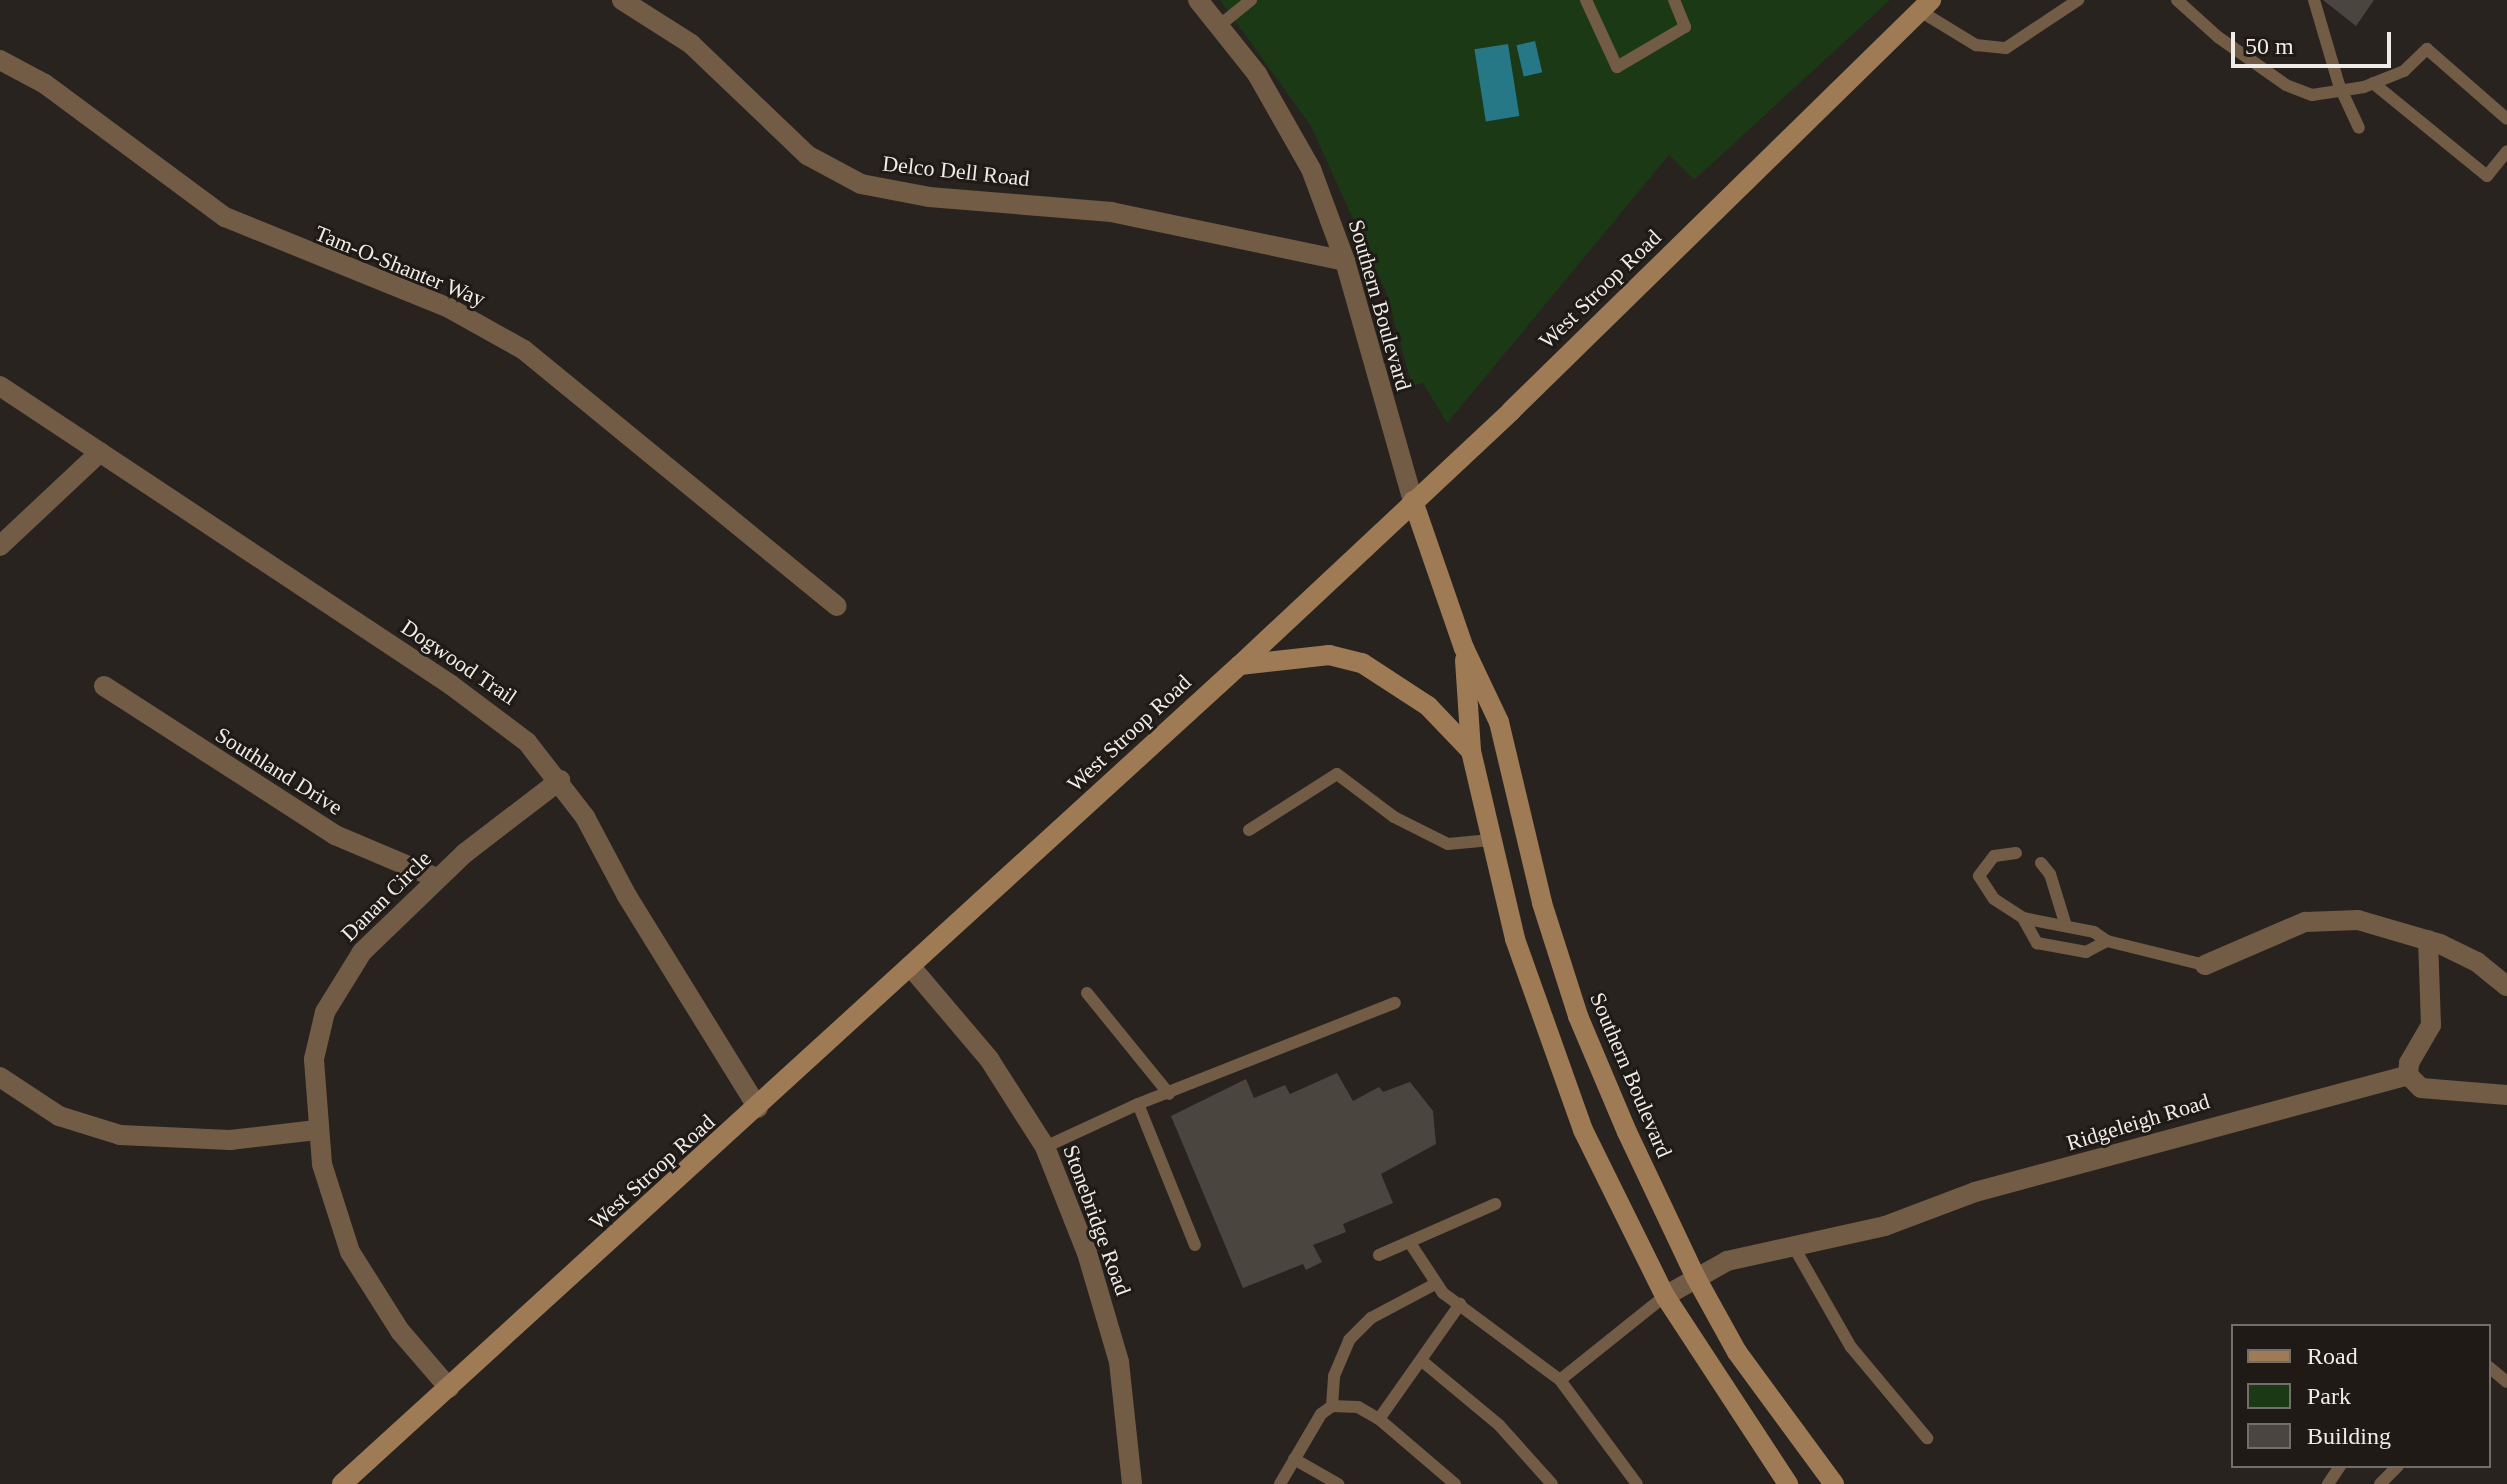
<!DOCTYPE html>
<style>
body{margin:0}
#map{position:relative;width:2507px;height:1484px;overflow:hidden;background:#29231f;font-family:Georgia,serif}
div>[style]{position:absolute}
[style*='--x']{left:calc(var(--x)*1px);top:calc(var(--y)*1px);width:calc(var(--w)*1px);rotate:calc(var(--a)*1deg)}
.green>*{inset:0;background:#1b3915}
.water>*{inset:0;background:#267887;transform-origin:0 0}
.building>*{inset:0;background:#4b4540}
.lane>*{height:12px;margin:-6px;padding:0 6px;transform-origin:6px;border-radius:6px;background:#725c45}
.street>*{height:20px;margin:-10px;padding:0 10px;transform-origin:10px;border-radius:10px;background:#725c45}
.secondary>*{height:20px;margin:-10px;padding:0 10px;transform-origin:10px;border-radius:10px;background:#9e7a55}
span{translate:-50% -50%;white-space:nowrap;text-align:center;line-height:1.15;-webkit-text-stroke:6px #1f1a16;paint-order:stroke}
.street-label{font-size:22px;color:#efece8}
.legend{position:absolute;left:2231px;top:1324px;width:260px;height:144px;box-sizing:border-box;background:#1f1a16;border:2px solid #726e6a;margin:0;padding:10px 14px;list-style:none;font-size:24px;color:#efece8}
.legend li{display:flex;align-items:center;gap:16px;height:40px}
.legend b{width:40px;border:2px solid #726e6a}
.scale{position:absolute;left:2231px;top:32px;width:160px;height:36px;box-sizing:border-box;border:4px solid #efece8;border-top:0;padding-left:10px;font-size:24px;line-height:28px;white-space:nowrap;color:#efece8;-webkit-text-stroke:6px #1f1a16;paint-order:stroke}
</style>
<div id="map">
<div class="green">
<div style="clip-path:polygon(1220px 0,1890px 0,1694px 180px,1669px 155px,1447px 423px,1423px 383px,1412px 386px,1386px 292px,1311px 126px)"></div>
</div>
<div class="water">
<div style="left:1535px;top:41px;width:32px;height:19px;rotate:77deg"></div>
<div style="left:1508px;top:44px;width:73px;height:34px;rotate:81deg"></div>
</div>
<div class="building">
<div style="clip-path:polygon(2323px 0,2374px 0,2356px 26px)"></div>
<div style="clip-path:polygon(1337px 1073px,1353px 1101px,1379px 1087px,1383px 1092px,1410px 1082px,1433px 1111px,1436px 1144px,1381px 1174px,1393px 1203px,1343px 1224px,1346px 1232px,1313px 1245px,1322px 1262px,1306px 1270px,1303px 1264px,1243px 1288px,1171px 1116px,1246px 1079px,1254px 1098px,1285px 1085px,1290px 1094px)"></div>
</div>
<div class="lane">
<div style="--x:1586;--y:0;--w:74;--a:65.2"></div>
<div style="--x:1617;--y:67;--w:79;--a:-30.5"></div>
<div style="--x:1685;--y:27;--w:29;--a:-112"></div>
<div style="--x:2177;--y:0;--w:55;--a:42.1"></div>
<div style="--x:2218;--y:37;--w:83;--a:35.2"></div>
<div style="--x:2286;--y:85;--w:28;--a:21"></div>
<div style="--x:2312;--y:95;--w:53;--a:-8.7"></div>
<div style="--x:2364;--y:87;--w:43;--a:-21.8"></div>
<div style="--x:2404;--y:71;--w:32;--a:-44"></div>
<div style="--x:2427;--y:49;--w:106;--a:41.2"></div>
<div style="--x:2314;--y:0;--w:89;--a:73.6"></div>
<div style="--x:2339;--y:85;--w:47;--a:65.1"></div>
<div style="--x:1920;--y:11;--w:66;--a:31.3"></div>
<div style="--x:1976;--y:45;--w:30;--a:6"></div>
<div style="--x:2006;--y:48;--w:87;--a:-33.7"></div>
<div style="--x:1220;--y:25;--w:40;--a:-39"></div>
<div style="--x:2373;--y:83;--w:147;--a:39.2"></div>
<div style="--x:2487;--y:176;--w:32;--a:-51"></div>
<div style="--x:1249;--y:830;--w:104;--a:-32.5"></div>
<div style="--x:1337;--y:774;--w:71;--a:37"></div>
<div style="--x:1394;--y:817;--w:60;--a:26.6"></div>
<div style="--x:1448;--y:844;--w:43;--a:-5.3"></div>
<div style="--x:2016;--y:853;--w:22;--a:172"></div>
<div style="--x:1994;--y:856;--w:25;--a:127"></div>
<div style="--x:1979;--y:876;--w:27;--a:57"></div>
<div style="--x:1994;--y:899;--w:35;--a:33"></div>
<div style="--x:2023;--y:918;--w:72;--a:11.2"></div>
<div style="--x:2094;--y:932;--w:16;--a:35"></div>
<div style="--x:2107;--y:941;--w:101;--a:13.8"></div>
<div style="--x:2041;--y:863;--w:14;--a:51"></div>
<div style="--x:2050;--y:874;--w:54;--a:72.9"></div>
<div style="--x:2023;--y:918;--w:29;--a:61"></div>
<div style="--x:2037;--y:943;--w:50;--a:10.4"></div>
<div style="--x:2086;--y:952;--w:24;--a:-28"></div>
<div style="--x:1087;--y:993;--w:130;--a:50.9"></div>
<div style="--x:1138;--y:1104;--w:152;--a:68"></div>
<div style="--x:1045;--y:1147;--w:102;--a:-24.8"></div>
<div style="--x:1138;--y:1104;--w:276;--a:-21.5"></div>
<div style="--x:1410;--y:1243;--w:60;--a:56.6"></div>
<div style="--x:1443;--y:1293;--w:146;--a:36.6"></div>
<div style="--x:1560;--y:1380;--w:129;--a:53.5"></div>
<div style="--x:1795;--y:1249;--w:113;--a:60.3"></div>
<div style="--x:1851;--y:1347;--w:119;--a:50.1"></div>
<div style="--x:1379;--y:1255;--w:127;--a:-23.7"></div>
<div style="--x:1422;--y:1361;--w:100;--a:39.7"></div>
<div style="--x:1499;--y:1425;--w:79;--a:48.1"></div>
<div style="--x:2489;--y:1367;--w:23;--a:40"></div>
<div style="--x:1560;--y:1380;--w:134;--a:-38.7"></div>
<div style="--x:1332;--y:1406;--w:30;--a:-86"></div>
<div style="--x:1334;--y:1376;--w:39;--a:-67"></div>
<div style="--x:1349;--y:1340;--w:31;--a:-45"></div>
<div style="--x:1371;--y:1318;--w:72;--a:-28"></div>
<div style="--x:1379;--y:1419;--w:141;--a:-54.8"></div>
<div style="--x:1294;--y:1459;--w:51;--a:29.6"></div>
<div style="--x:1280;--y:1484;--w:81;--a:-59.6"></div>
<div style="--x:1321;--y:1414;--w:14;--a:-36"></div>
<div style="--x:1332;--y:1406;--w:26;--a:2"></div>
<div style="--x:1358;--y:1407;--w:24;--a:30"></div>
<div style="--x:1379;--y:1419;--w:100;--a:40.5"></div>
<div style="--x:2328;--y:1484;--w:22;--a:-56"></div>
<div style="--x:2380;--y:1484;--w:25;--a:-45"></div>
</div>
<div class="street">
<div style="--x:622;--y:0;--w:82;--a:32.5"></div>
<div style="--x:691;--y:44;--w:161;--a:43.7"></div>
<div style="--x:807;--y:155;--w:61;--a:28.2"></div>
<div style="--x:861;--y:184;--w:69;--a:10.8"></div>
<div style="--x:929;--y:197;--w:183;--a:4.7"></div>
<div style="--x:1111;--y:212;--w:239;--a:11.8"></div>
<div style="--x:1198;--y:0;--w:95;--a:51.4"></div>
<div style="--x:1257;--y:74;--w:109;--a:60.4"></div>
<div style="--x:1311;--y:169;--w:98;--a:69.7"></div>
<div style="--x:1345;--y:261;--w:249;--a:74.2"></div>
<div style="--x:0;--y:60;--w:51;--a:28.1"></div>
<div style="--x:45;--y:84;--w:224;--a:36.5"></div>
<div style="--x:225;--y:217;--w:242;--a:22.1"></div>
<div style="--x:449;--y:308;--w:86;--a:29.2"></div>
<div style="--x:524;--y:350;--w:404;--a:39.3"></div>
<div style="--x:0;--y:386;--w:541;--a:33.54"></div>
<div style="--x:451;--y:685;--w:95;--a:36.9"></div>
<div style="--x:527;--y:742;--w:95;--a:52.3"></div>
<div style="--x:585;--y:817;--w:89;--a:62"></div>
<div style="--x:627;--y:896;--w:249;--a:58.3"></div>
<div style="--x:0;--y:546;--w:137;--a:-43.2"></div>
<div style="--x:104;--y:686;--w:275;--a:32.8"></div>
<div style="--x:335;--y:835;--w:111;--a:22.9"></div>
<div style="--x:2205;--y:965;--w:109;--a:-23.3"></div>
<div style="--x:2305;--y:922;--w:53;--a:-2.2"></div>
<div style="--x:2358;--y:920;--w:85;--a:16.3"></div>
<div style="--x:2440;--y:944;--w:41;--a:25.9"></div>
<div style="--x:2477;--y:962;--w:38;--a:39"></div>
<div style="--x:911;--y:967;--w:121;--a:49.7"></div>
<div style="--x:989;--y:1059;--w:104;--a:57.5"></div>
<div style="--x:1045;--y:1147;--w:114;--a:68.4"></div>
<div style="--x:1087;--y:1253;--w:114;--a:73.6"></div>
<div style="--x:1119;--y:1362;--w:123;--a:83.9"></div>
<div style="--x:2408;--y:1075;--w:12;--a:-85"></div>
<div style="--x:2409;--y:1063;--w:44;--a:-59.9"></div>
<div style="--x:2431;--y:1025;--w:85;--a:-92"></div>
<div style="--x:2408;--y:1075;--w:18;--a:45"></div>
<div style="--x:2421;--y:1088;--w:86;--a:4.7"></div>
<div style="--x:0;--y:1077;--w:71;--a:33.5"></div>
<div style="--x:59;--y:1116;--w:64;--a:17.3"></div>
<div style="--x:120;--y:1135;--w:110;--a:2.6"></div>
<div style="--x:230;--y:1140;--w:87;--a:-6.6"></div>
<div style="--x:1665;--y:1296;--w:71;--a:-29.4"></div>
<div style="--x:1727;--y:1261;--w:162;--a:-12.5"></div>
<div style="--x:1885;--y:1226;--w:96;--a:-20.7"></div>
<div style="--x:1975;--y:1192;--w:449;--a:-15.1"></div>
<div style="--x:449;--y:1388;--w:75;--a:-130.7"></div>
<div style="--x:400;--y:1331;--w:93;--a:-122.3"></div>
<div style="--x:350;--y:1252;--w:92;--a:-107.7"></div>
<div style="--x:322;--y:1164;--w:105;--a:-94.4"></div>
<div style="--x:314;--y:1059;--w:48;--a:-76.8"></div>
<div style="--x:325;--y:1012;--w:70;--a:-58.3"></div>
<div style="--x:362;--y:952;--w:143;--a:-43.9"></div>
<div style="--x:465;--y:853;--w:120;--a:-37.5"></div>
</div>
<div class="secondary">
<div style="--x:1413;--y:501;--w:156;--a:70.9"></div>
<div style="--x:1464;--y:648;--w:82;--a:64.7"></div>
<div style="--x:1499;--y:722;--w:186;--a:76.6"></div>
<div style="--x:1542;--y:903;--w:119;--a:72.3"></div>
<div style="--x:1578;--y:1016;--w:126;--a:67.1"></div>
<div style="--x:1627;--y:1132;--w:159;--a:64.7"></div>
<div style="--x:1695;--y:1276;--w:87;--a:61.1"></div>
<div style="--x:1737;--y:1352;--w:164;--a:53.7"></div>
<div style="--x:1465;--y:660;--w:91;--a:86.2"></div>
<div style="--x:1471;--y:751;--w:193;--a:76.8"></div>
<div style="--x:1515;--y:939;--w:203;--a:70.4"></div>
<div style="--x:1583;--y:1130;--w:185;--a:63.7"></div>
<div style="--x:1665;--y:1296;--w:225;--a:56.8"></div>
<div style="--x:1240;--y:665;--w:90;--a:-6.4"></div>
<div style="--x:1329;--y:655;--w:34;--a:14"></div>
<div style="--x:1362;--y:663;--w:79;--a:33.1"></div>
<div style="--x:1428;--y:706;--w:62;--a:46.3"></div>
<div style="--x:342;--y:1484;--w:1215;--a:-42.37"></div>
<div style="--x:1240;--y:665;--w:371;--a:-43.1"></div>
<div style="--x:1511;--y:411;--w:588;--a:-44.38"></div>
</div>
<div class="street-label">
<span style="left:956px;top:171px;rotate:6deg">Delco Dell Road</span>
<span style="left:400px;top:266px;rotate:22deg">Tam-O-Shanter Way</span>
<span style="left:1600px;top:289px;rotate:-44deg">West Stroop Road</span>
<span style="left:1380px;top:305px;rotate:74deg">Southern Boulevard</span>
<span style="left:459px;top:662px;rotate:34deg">Dogwood Trail</span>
<span style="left:1129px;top:733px;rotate:-43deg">West Stroop Road</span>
<span style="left:279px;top:771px;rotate:32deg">Southland Drive</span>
<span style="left:386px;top:896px;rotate:-45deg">Danan Circle</span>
<span style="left:1631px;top:1075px;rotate:67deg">Southern Boulevard</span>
<span style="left:2138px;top:1122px;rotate:-17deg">Ridgeleigh Road</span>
<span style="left:652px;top:1172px;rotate:-42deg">West Stroop Road</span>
<span style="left:1097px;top:1220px;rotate:70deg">Stonebridge Road</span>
</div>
<ul class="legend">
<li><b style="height:10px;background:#9e7a55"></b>Road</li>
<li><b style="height:22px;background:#1b3915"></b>Park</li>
<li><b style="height:22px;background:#4b4540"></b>Building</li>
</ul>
<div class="scale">50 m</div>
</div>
